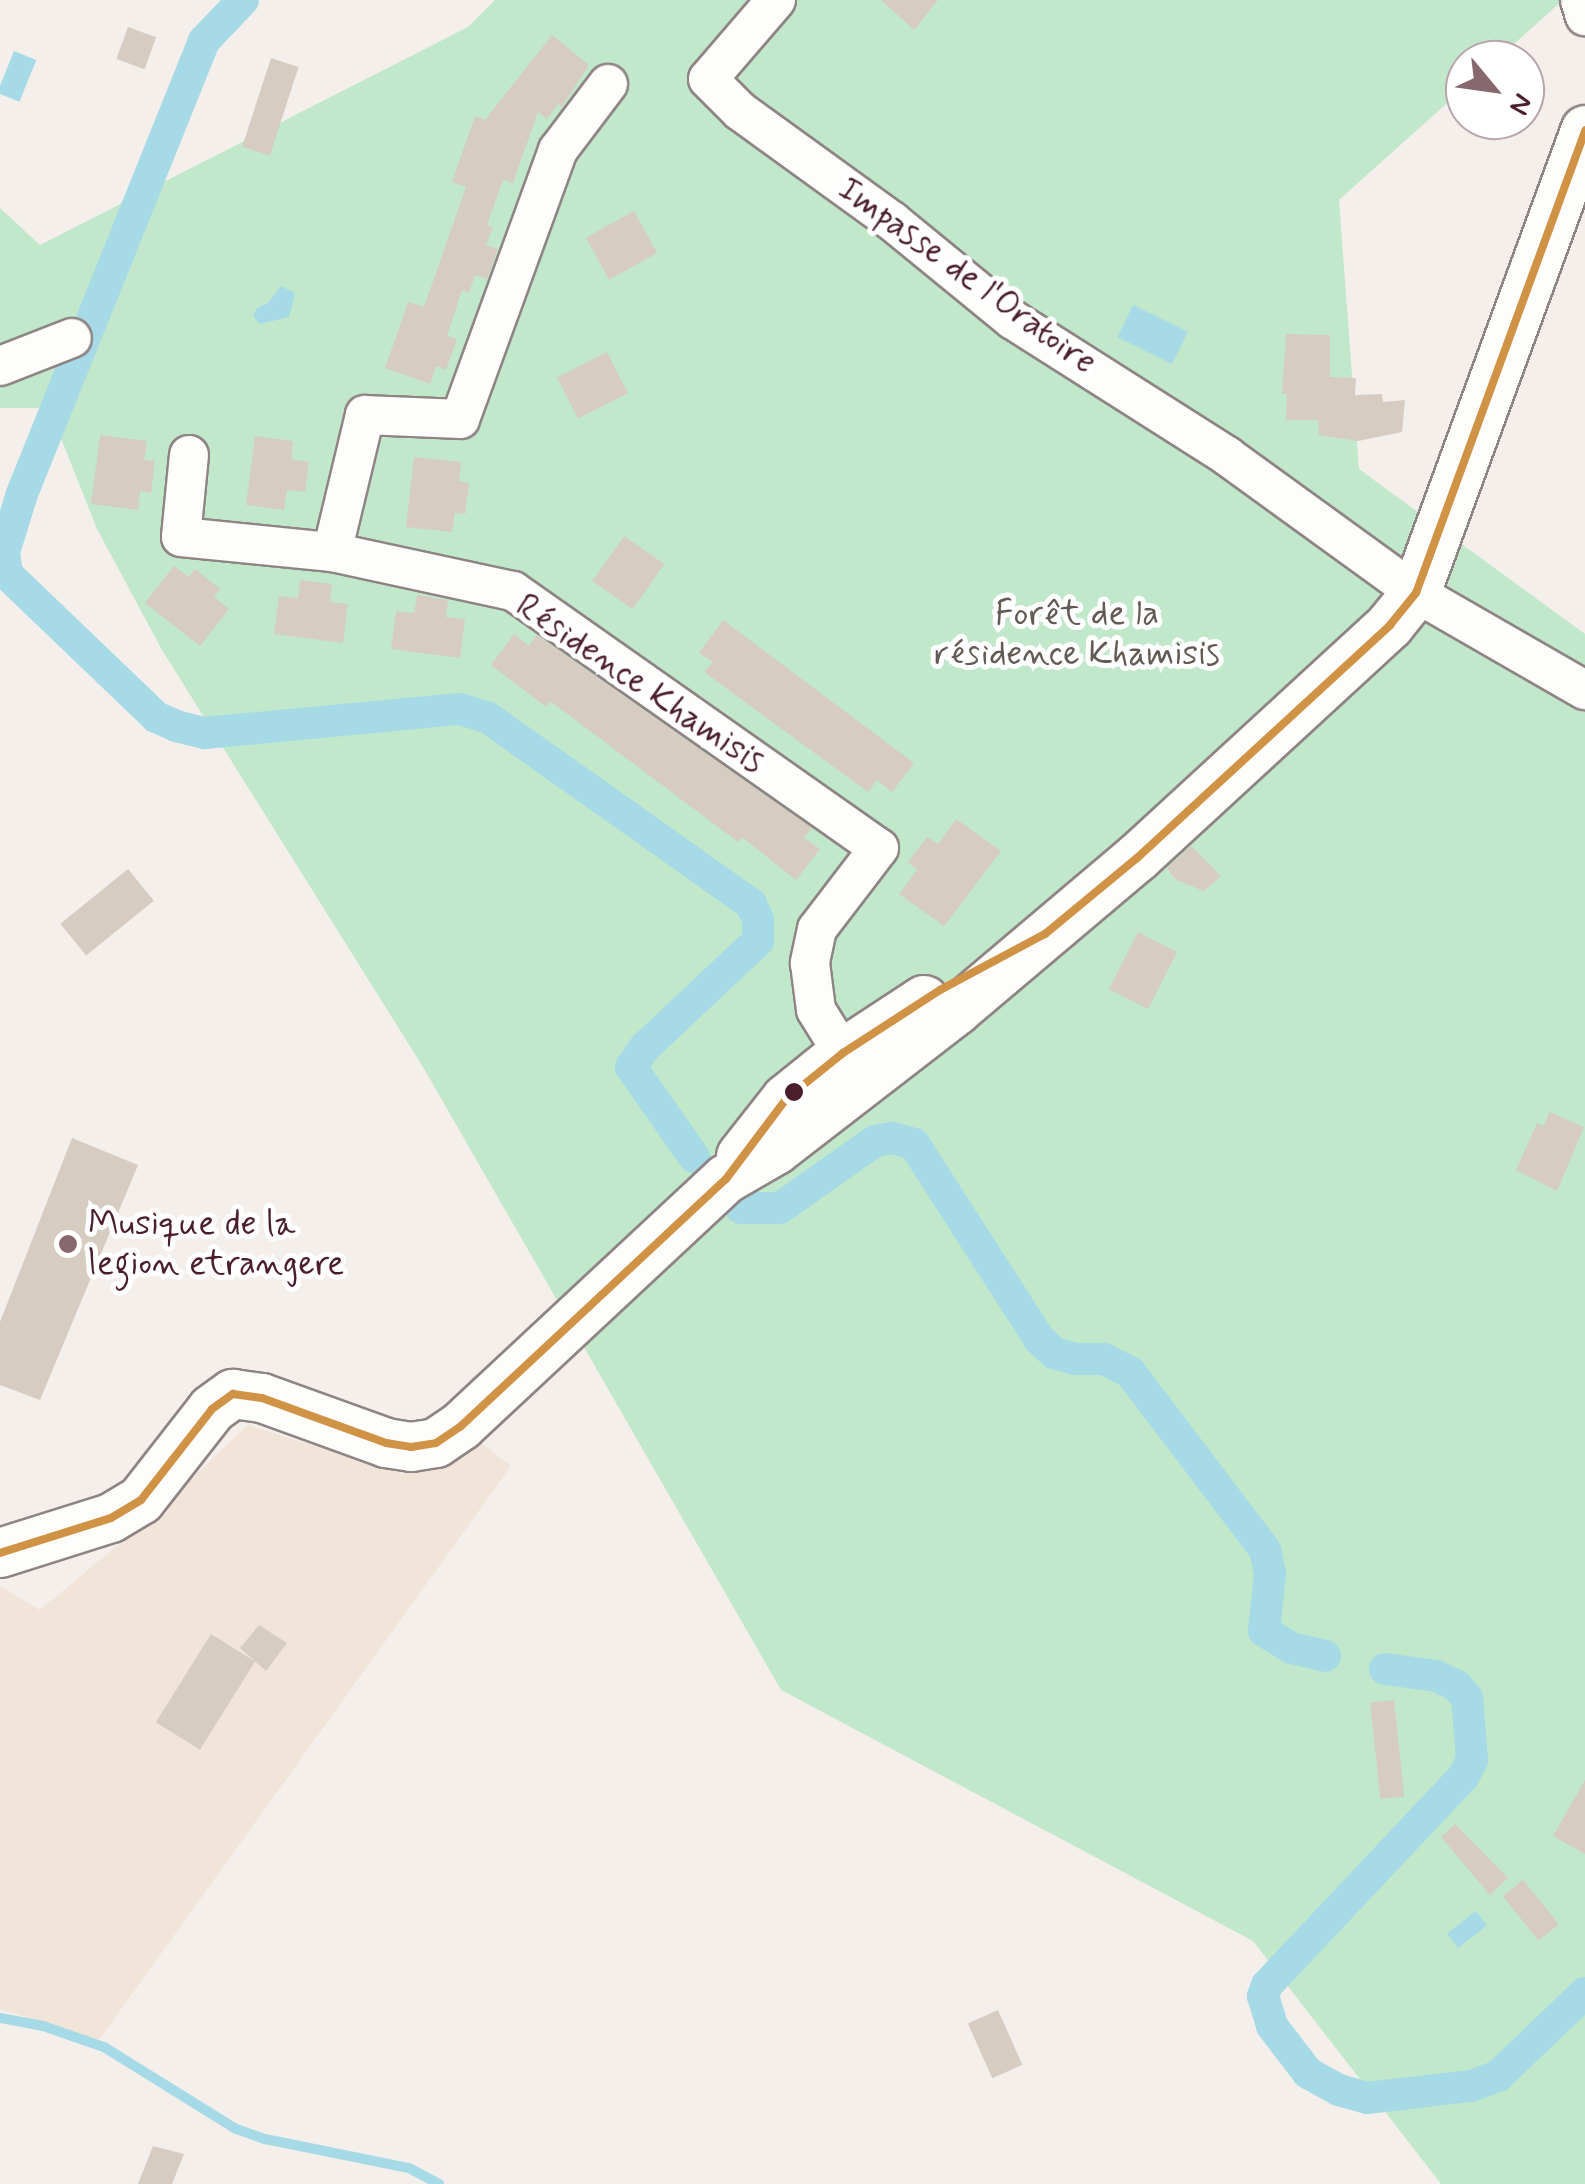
<!DOCTYPE html>
<meta charset="utf-8">
<style>
body{margin:0}
#map{position:relative;width:1585px;height:2184px;overflow:hidden;background:#f4efea;font-family:Mynerve,sans-serif}
div>[style]{position:absolute}
[style*='--x']{left:calc(var(--x)*1px);top:calc(var(--y)*1px);width:calc(var(--w)*1px);rotate:calc(var(--a)*1deg)}
.built>*{inset:0;background:#f0e5d8}
.green>*{inset:0;background:#c2e8cb}
.water>*{inset:0;background:#a6dae6;transform-origin:0 0}
.stream>*{height:10px;margin:-5px;padding:0 5px;transform-origin:5px;border-radius:5px;background:#a6dae6}
.canal>*{height:32px;margin:-16px;padding:0 16px;transform-origin:16px;border-radius:16px;background:#a6dae6}
.building>*{inset:0;background:#d6ccc2;transform-origin:0 0}
.roads{filter:drop-shadow(2px 0 #8f8484) drop-shadow(-2px 0 #8f8484) drop-shadow(0 2px #8f8484) drop-shadow(0 -2px #8f8484)}
.minor>*{height:38px;margin:-19px;padding:0 19px;transform-origin:19px;border-radius:19px;background:#fdfdfc}
.tertiary>*{height:48px;margin:-24px;padding:0 24px;transform-origin:24px;border-radius:24px;background:#fdfdfc}
.bus-1>*{height:8px;margin:-4px;padding:0 4px;transform-origin:4px;border-radius:4px;background:#d09244}
.dots>*{width:28px;height:28px;translate:-50% -50%;box-sizing:border-box;border:5px solid #fff;border-radius:50%}
span{translate:-50% -50%;white-space:nowrap;text-align:center;line-height:1.15;-webkit-text-stroke:10px #fff;paint-order:stroke}
.street-label{font-size:35px;color:#4a1f2b}
.park-label{font-size:35px;color:#625a53}
.poi-label{font-size:35px;color:#4a1f2b}
.left{translate:0 -50%;text-align:left}
.north{position:absolute;left:1445px;top:40px;width:100px;height:100px;box-sizing:border-box;background:#fff;border:2px solid #b7a5aa;border-radius:50%;rotate:119deg;font-size:28px;font-weight:700;line-height:40px;text-align:center;color:#4a1f2b}
.north::after{content:'';display:block;margin:auto;width:35px;height:45px;background:#86686e;clip-path:polygon(50% 0,100% 100%,50% 72%,0 100%)}
</style>
<div id="map">
<div class="built">
<div style="clip-path:polygon(248px 1425px,404px 1474px,476px 1439px,511px 1466px,99px 2040px,0 2009px,0 1586px,40px 1610px,142px 1525px)"></div>
</div>
<div class="green">
<div style="clip-path:polygon(495px 0,1563px 0,1496px 60px,1465px 60px,1465px 87px,1339px 200px,1359px 469px,1585px 634px,1585px 2184px,1441px 2184px,1253px 1941px,781px 1690px,423px 1067px,162px 650px,97px 529px,49px 408px,0 408px,0 208px,40px 245px,468px 27px)"></div>
</div>
<div class="water">
<div style="left:14px;top:51px;width:24px;height:45px;rotate:22deg"></div>
<div style="clip-path:polygon(281px 286px,295px 293px,289px 317px,260px 324px,253px 316px,257px 308px,268px 303px)"></div>
<div style="left:1133px;top:305px;width:61px;height:36px;rotate:26deg"></div>
<div style="left:1476px;top:1911px;width:18px;height:37px;rotate:52deg"></div>
</div>
<div class="stream">
<div style="--x:0;--y:2018;--w:44;--a:10.5"></div>
<div style="--x:43;--y:2026;--w:65;--a:19"></div>
<div style="--x:104;--y:2047;--w:153;--a:31.9"></div>
<div style="--x:234;--y:2128;--w:33;--a:20"></div>
<div style="--x:265;--y:2139;--w:147;--a:11.4"></div>
<div style="--x:409;--y:2168;--w:34;--a:28"></div>
</div>
<div class="canal">
<div style="--x:243;--y:0;--w:57;--a:133.6"></div>
<div style="--x:204;--y:41;--w:491;--a:111.9"></div>
<div style="--x:21;--y:497;--w:58;--a:107.2"></div>
<div style="--x:4;--y:552;--w:22;--a:82"></div>
<div style="--x:7;--y:574;--w:207;--a:43.8"></div>
<div style="--x:156;--y:717;--w:22;--a:24"></div>
<div style="--x:176;--y:726;--w:30;--a:14"></div>
<div style="--x:205;--y:733;--w:256;--a:-5.4"></div>
<div style="--x:460;--y:709;--w:28;--a:17"></div>
<div style="--x:487;--y:717;--w:324;--a:35.3"></div>
<div style="--x:751;--y:904;--w:17;--a:66"></div>
<div style="--x:758;--y:920;--w:21;--a:90"></div>
<div style="--x:758;--y:941;--w:155;--a:136.8"></div>
<div style="--x:645;--y:1047;--w:24;--a:125"></div>
<div style="--x:631;--y:1067;--w:110;--a:55"></div>
<div style="--x:741;--y:1208;--w:39;--a:0"></div>
<div style="--x:780;--y:1208;--w:116;--a:-35.2"></div>
<div style="--x:875;--y:1141;--w:17;--a:-10"></div>
<div style="--x:892;--y:1138;--w:23;--a:15"></div>
<div style="--x:914;--y:1144;--w:232;--a:57.3"></div>
<div style="--x:1039;--y:1339;--w:21;--a:43"></div>
<div style="--x:1054;--y:1353;--w:22;--a:16"></div>
<div style="--x:1075;--y:1359;--w:29;--a:0"></div>
<div style="--x:1104;--y:1359;--w:29;--a:27"></div>
<div style="--x:1130;--y:1372;--w:223;--a:52.8"></div>
<div style="--x:1265;--y:1550;--w:25;--a:78"></div>
<div style="--x:1270;--y:1574;--w:57;--a:96"></div>
<div style="--x:1264;--y:1631;--w:32;--a:32"></div>
<div style="--x:1291;--y:1648;--w:35;--a:13"></div>
<div style="--x:1385;--y:1669;--w:51;--a:7.8"></div>
<div style="--x:1436;--y:1676;--w:23;--a:25"></div>
<div style="--x:1457;--y:1686;--w:16;--a:50"></div>
<div style="--x:1467;--y:1698;--w:62;--a:85.4"></div>
<div style="--x:1472;--y:1760;--w:19;--a:118"></div>
<div style="--x:1463;--y:1777;--w:286;--a:133.3"></div>
<div style="--x:1267;--y:1985;--w:12;--a:110"></div>
<div style="--x:1263;--y:1996;--w:31;--a:73"></div>
<div style="--x:1272;--y:2026;--w:59;--a:52.5"></div>
<div style="--x:1308;--y:2073;--w:35;--a:29"></div>
<div style="--x:1339;--y:2090;--w:29;--a:16"></div>
<div style="--x:1367;--y:2098;--w:105;--a:-6.6"></div>
<div style="--x:1471;--y:2086;--w:29;--a:-20"></div>
<div style="--x:1498;--y:2076;--w:120;--a:-43.7"></div>
</div>
<div class="building">
<div style="clip-path:polygon(881px 0,938px 0,914px 30px)"></div>
<div style="left:128px;top:27px;width:30px;height:34px;rotate:20deg"></div>
<div style="clip-path:polygon(552px 35px,589px 65px,562px 107px,558px 104px,547px 119px,538px 112px,513px 183px,503px 180px,487px 225px,493px 227px,486px 245px,498px 249px,487px 279px,475px 275px,469px 293px,462px 290px,447px 336px,457px 339px,446px 370px,436px 366px,430px 384px,385px 368px,408px 302px,424px 307px,466px 187px,452px 182px,475px 116px,485px 120px)"></div>
<div style="left:271px;top:58px;width:29px;height:93px;rotate:18deg"></div>
<div style="left:634px;top:211px;width:48px;height:55px;rotate:61deg"></div>
<div style="clip-path:polygon(1286px 334px,1330px 335px,1330px 377px,1356px 378px,1355px 395px,1382px 394px,1383px 402px,1405px 400px,1402px 432px,1358px 441px,1319px 435px,1318px 420px,1286px 420px,1287px 394px,1282px 394px)"></div>
<div style="left:607px;top:352px;width:46px;height:56px;rotate:63deg"></div>
<div style="clip-path:polygon(100px 435px,147px 441px,144px 460px,155px 461px,151px 493px,140px 491px,138px 510px,91px 504px)"></div>
<div style="clip-path:polygon(255px 436px,293px 441px,291px 459px,309px 462px,305px 492px,287px 490px,284px 510px,246px 505px)"></div>
<div style="clip-path:polygon(414px 457px,461px 462px,459px 481px,469px 483px,465px 514px,455px 513px,452px 532px,406px 527px)"></div>
<div style="left:624px;top:536px;width:49px;height:55px;rotate:35deg"></div>
<div style="clip-path:polygon(174px 566px,189px 577px,195px 569px,220px 589px,214px 597px,229px 609px,200px 646px,145px 603px)"></div>
<div style="clip-path:polygon(300px 580px,332px 584px,330px 602px,348px 604px,343px 643px,274px 634px,279px 596px,298px 598px)"></div>
<div style="clip-path:polygon(417px 595px,448px 600px,446px 617px,465px 619px,460px 658px,391px 649px,396px 611px,414px 613px)"></div>
<div style="clip-path:polygon(723px 620px,914px 763px,892px 792px,877px 780px,868px 792px,704px 672px,713px 662px,699px 653px)"></div>
<div style="clip-path:polygon(514px 634px,529px 646px,537px 635px,812px 828px,804px 838px,820px 849px,796px 880px,742px 837px,738px 842px,550px 701px,546px 707px,491px 665px)"></div>
<div style="clip-path:polygon(956px 819px,1001px 851px,944px 926px,899px 894px,917px 870px,908px 862px,927px 837px,938px 844px)"></div>
<div style="clip-path:polygon(1191px 846px,1221px 876px,1204px 891px,1176px 880px,1167px 868px)"></div>
<div style="left:128px;top:869px;width:41px;height:87px;rotate:51deg"></div>
<div style="left:1138px;top:932px;width:44px;height:64px;rotate:27deg"></div>
<div style="clip-path:polygon(1549px 1112px,1584px 1127px,1557px 1191px,1516px 1170px,1537px 1123px,1544px 1126px)"></div>
<div style="clip-path:polygon(72px 1138px,138px 1165px,40px 1400px,0 1385px,0 1322px)"></div>
<div style="clip-path:polygon(259px 1625px,287px 1643px,266px 1671px,240px 1648px)"></div>
<div style="left:211px;top:1634px;width:52px;height:104px;rotate:32deg"></div>
<div style="left:1394px;top:1700px;width:97px;height:24px;rotate:84deg"></div>
<div style="clip-path:polygon(1585px 1780px,1585px 1854px,1553px 1836px)"></div>
<div style="clip-path:polygon(1455px 1824px,1508px 1878px,1490px 1895px,1441px 1837px)"></div>
<div style="left:1523px;top:1880px;width:57px;height:26px;rotate:51deg"></div>
<div style="left:998px;top:2010px;width:60px;height:33px;rotate:66deg"></div>
<div style="clip-path:polygon(153px 2146px,184px 2154px,172px 2184px,138px 2184px)"></div>
</div>
<div class="roads">
<div class="minor">
<div style="--x:776;--y:0;--w:104;--a:130.7"></div>
<div style="--x:708;--y:79;--w:45;--a:45"></div>
<div style="--x:740;--y:111;--w:188;--a:35.9"></div>
<div style="--x:892;--y:221;--w:156;--a:39.3"></div>
<div style="--x:1013;--y:320;--w:254;--a:32.4"></div>
<div style="--x:1227;--y:456;--w:233;--a:35.9"></div>
<div style="--x:1416;--y:593;--w:195;--a:29.9"></div>
<div style="--x:1580;--y:0;--w:17;--a:73"></div>
<div style="--x:608;--y:84;--w:83;--a:127.1"></div>
<div style="--x:558;--y:150;--w:286;--a:110"></div>
<div style="--x:460;--y:419;--w:95;--a:-177.6"></div>
<div style="--x:365;--y:415;--w:141;--a:103.5"></div>
<div style="--x:332;--y:552;--w:185;--a:12.2"></div>
<div style="--x:513;--y:591;--w:447;--a:35.1"></div>
<div style="--x:879;--y:848;--w:102;--a:127.4"></div>
<div style="--x:817;--y:929;--w:35;--a:102"></div>
<div style="--x:810;--y:963;--w:47;--a:82.7"></div>
<div style="--x:816;--y:1010;--w:72;--a:58.1"></div>
<div style="--x:0;--y:366;--w:77;--a:-21.3"></div>
<div style="--x:189;--y:455;--w:82;--a:95.6"></div>
<div style="--x:181;--y:537;--w:152;--a:5.7"></div>
</div>
<div class="tertiary">
<div style="--x:741;--y:1156;--w:73;--a:-51.7"></div>
<div style="--x:786;--y:1099;--w:73;--a:-38.9"></div>
<div style="--x:843;--y:1053;--w:97;--a:-33.2"></div>
<div style="--x:0;--y:1553;--w:116;--a:-17.5"></div>
<div style="--x:111;--y:1518;--w:35;--a:-31"></div>
<div style="--x:141;--y:1500;--w:115;--a:-52"></div>
<div style="--x:212;--y:1409;--w:26;--a:-36"></div>
<div style="--x:233;--y:1394;--w:29;--a:8"></div>
<div style="--x:262;--y:1398;--w:132;--a:19.9"></div>
<div style="--x:386;--y:1443;--w:25;--a:9"></div>
<div style="--x:411;--y:1447;--w:25;--a:-9"></div>
<div style="--x:436;--y:1443;--w:30;--a:-34"></div>
<div style="--x:461;--y:1426;--w:362;--a:-43"></div>
<div style="--x:726;--y:1179;--w:58;--a:-30.1"></div>
<div style="--x:776;--y:1150;--w:229;--a:-37.7"></div>
<div style="--x:957;--y:1010;--w:236;--a:-40.2"></div>
<div style="--x:1137;--y:858;--w:344;--a:-42.6"></div>
<div style="--x:1390;--y:625;--w:41;--a:-50.9"></div>
<div style="--x:1416;--y:593;--w:493;--a:-69.9"></div>
</div>
</div>
<div class="bus-1">
<div style="--x:0;--y:1553;--w:116;--a:-17.5"></div>
<div style="--x:111;--y:1518;--w:35;--a:-31"></div>
<div style="--x:141;--y:1500;--w:115;--a:-52"></div>
<div style="--x:212;--y:1409;--w:26;--a:-36"></div>
<div style="--x:233;--y:1394;--w:29;--a:8"></div>
<div style="--x:262;--y:1398;--w:132;--a:19.9"></div>
<div style="--x:386;--y:1443;--w:25;--a:9"></div>
<div style="--x:411;--y:1447;--w:25;--a:-9"></div>
<div style="--x:436;--y:1443;--w:30;--a:-34"></div>
<div style="--x:461;--y:1426;--w:362;--a:-43"></div>
<div style="--x:726;--y:1179;--w:100;--a:-53.1"></div>
<div style="--x:786;--y:1099;--w:73;--a:-38.9"></div>
<div style="--x:843;--y:1053;--w:116;--a:-33"></div>
<div style="--x:940;--y:990;--w:119;--a:-28.1"></div>
<div style="--x:1045;--y:934;--w:119;--a:-39.6"></div>
<div style="--x:1137;--y:858;--w:344;--a:-42.6"></div>
<div style="--x:1390;--y:625;--w:41;--a:-50.9"></div>
<div style="--x:1416;--y:593;--w:493;--a:-69.9"></div>
</div>
<div class="dots">
<div style="left:794px;top:1092px;background:#4a1f2b"></div>
<div style="left:68px;top:1244px;background:#86686e"></div>
</div>
<div class="street-label">
<span style="left:967px;top:276px;rotate:36deg">Impasse de l'Oratoire</span>
<span style="left:640px;top:684px;rotate:34deg">Résidence Khamisis</span>
</div>
<div class="park-label">
<span style="left:1077px;top:634px">Forêt de la<br>résidence Khamisis</span>
</div>
<div class="poi-label">
<span class="left" style="left:88px;top:1244px">Musique de la<br>legion etrangere</span>
</div>
<div class="north">N</div>
</div>
